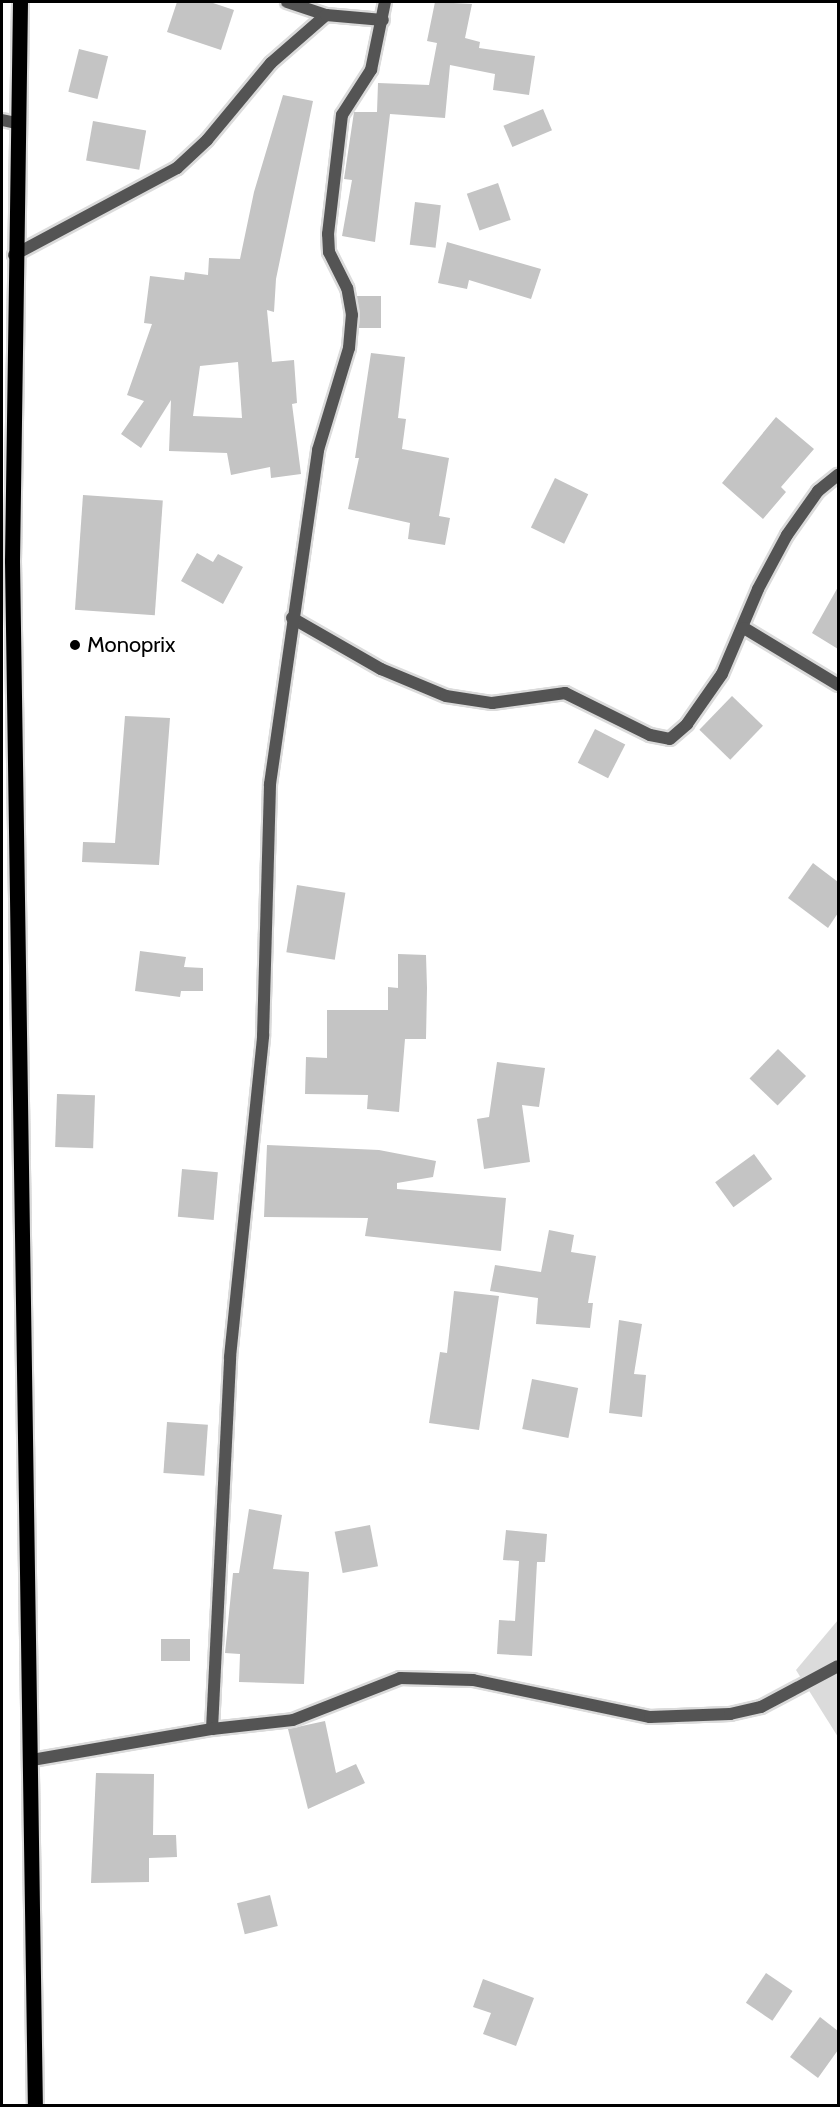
<!DOCTYPE html>
<style>
body{margin:0}
#map{position:relative;width:840px;height:2107px;overflow:hidden;background:#fff;font-family:Cabin,sans-serif}
div>[style]{position:absolute}
[style*='--x']{left:calc(var(--x)*1px);top:calc(var(--y)*1px);width:calc(var(--w)*1px);rotate:calc(var(--a)*1deg)}
.green>*{inset:0;background:#dbdbdb}
.building>*{inset:0;background:#c4c4c4;transform-origin:0 0}
.roads{filter:drop-shadow(2px 0 #dbdbdb) drop-shadow(-2px 0 #dbdbdb) drop-shadow(0 2px #dbdbdb) drop-shadow(0 -2px #dbdbdb)}
.street>*{height:12px;margin:-6px;padding:0 6px;transform-origin:6px;border-radius:6px;background:#545454}
.primary>*{height:15px;margin:-7.5px;padding:0 7.5px;transform-origin:7.5px;border-radius:7.5px;background:#000}
.dots>*{width:16px;height:16px;translate:-50% -50%;box-sizing:border-box;border:3px solid #fff;border-radius:50%}
span{translate:-50% -50%;white-space:nowrap;text-align:center;line-height:1.15;-webkit-text-stroke:4.5px #fff;paint-order:stroke}
.poi-label{font-size:22px;color:#000}
.left{translate:0 -50%;text-align:left}
.frame{position:absolute;inset:0;border:3px solid #000;pointer-events:none}
</style>
<div id="map">
<div class="green">
<div style="clip-path:polygon(838px 1620px,838px 1737px,796px 1670px)"></div>
</div>
<div class="building">
<div style="clip-path:polygon(177px 2px,210px 2px,234px 10px,221px 50px,167px 32px)"></div>
<div style="clip-path:polygon(435px 2px,472px 4px,465px 38px,480px 42px,479px 48px,535px 56px,529px 95px,493px 90px,495px 74px,450px 65px,445px 118px,390px 114px,375px 242px,342px 236px,352px 180px,344px 179px,354px 112px,377px 112px,378px 83px,429px 85px,437px 43px,427px 41px)"></div>
<div style="left:79px;top:49px;width:30px;height:44px;rotate:14deg"></div>
<div style="clip-path:polygon(evenodd,283px 95px,313px 101px,276px 279px,274px 312px,267px 310px,272px 362px,294px 360px,297px 403px,292px 404px,301px 474px,271px 478px,270px 467px,231px 475px,227px 453px,169px 451px,171px 400px,141px 448px,121px 434px,144px 401px,127px 395px,152px 324px,144px 323px,150px 276px,184px 280px,185px 272px,208px 275px,209px 258px,240px 259px,254px 192px,283px 95px,238px 362px,242px 418px,193px 416px,200px 366px,238px 362px)"></div>
<div style="left:543px;top:109px;width:23px;height:43px;rotate:67deg"></div>
<div style="left:93px;top:121px;width:54px;height:40px;rotate:10deg"></div>
<div style="left:498px;top:183px;width:39px;height:33px;rotate:71deg"></div>
<div style="left:415px;top:202px;width:26px;height:43px;rotate:7deg"></div>
<div style="clip-path:polygon(447px 242px,541px 269px,531px 299px,469px 280px,467px 289px,438px 283px)"></div>
<div style="left:357px;top:296px;width:24px;height:32px"></div>
<div style="clip-path:polygon(371px 353px,405px 357px,398px 418px,406px 419px,402px 449px,449px 458px,439px 516px,450px 518px,445px 545px,408px 539px,410px 523px,348px 509px,359px 458px,355px 458px)"></div>
<div style="clip-path:polygon(776px 417px,814px 449px,781px 487px,786px 492px,763px 519px,722px 483px)"></div>
<div style="left:555px;top:478px;width:37px;height:55px;rotate:26deg"></div>
<div style="left:83px;top:495px;width:80px;height:115px;rotate:4deg"></div>
<div style="clip-path:polygon(197px 553px,213px 562px,218px 554px,243px 567px,223px 604px,181px 581px)"></div>
<div style="clip-path:polygon(838px 587px,838px 649px,812px 633px)"></div>
<div style="left:732px;top:696px;width:43px;height:47px;rotate:44deg"></div>
<div style="clip-path:polygon(125px 716px,170px 718px,159px 865px,82px 862px,83px 842px,115px 843px)"></div>
<div style="left:595px;top:729px;width:34px;height:38px;rotate:27deg"></div>
<div style="clip-path:polygon(813px 863px,838px 882px,838px 913px,828px 928px,788px 898px)"></div>
<div style="left:297px;top:885px;width:49px;height:68px;rotate:9deg"></div>
<div style="clip-path:polygon(140px 951px,186px 957px,184px 967px,203px 968px,203px 991px,181px 991px,180px 997px,135px 991px)"></div>
<div style="clip-path:polygon(398px 954px,426px 955px,427px 988px,426px 1039px,405px 1039px,399px 1112px,367px 1109px,368px 1095px,305px 1094px,306px 1057px,327px 1058px,327px 1010px,388px 1010px,388px 987px,398px 988px)"></div>
<div style="left:778px;top:1049px;width:39px;height:41px;rotate:44deg"></div>
<div style="clip-path:polygon(497px 1062px,545px 1068px,539px 1107px,522px 1105px,530px 1162px,484px 1169px,477px 1119px,489px 1117px)"></div>
<div style="left:57px;top:1094px;width:38px;height:53px;rotate:2deg"></div>
<div style="clip-path:polygon(267px 1145px,379px 1150px,436px 1161px,433px 1177px,397px 1183px,397px 1189px,506px 1198px,501px 1251px,365px 1236px,368px 1218px,264px 1217px)"></div>
<div style="left:754px;top:1154px;width:31px;height:48px;rotate:54deg"></div>
<div style="left:182px;top:1169px;width:36px;height:48px;rotate:5deg"></div>
<div style="clip-path:polygon(549px 1230px,574px 1235px,571px 1252px,596px 1256px,588px 1303px,593px 1303px,590px 1328px,536px 1324px,538px 1298px,490px 1291px,495px 1265px,541px 1272px)"></div>
<div style="clip-path:polygon(454px 1291px,499px 1296px,479px 1430px,429px 1423px,440px 1352px,447px 1353px)"></div>
<div style="clip-path:polygon(619px 1320px,642px 1324px,634px 1374px,646px 1375px,642px 1417px,609px 1413px)"></div>
<div style="left:532px;top:1379px;width:47px;height:51px;rotate:11deg"></div>
<div style="left:167px;top:1422px;width:41px;height:51px;rotate:4deg"></div>
<div style="clip-path:polygon(249px 1509px,282px 1515px,273px 1569px,309px 1572px,304px 1684px,239px 1682px,240px 1654px,225px 1653px,233px 1573px,239px 1573px)"></div>
<div style="left:370px;top:1525px;width:42px;height:36px;rotate:79deg"></div>
<div style="clip-path:polygon(506px 1530px,547px 1534px,545px 1562px,537px 1562px,532px 1656px,497px 1654px,499px 1620px,515px 1621px,519px 1561px,503px 1560px)"></div>
<div style="left:161px;top:1639px;width:29px;height:22px"></div>
<div style="clip-path:polygon(325px 1721px,336px 1773px,356px 1764px,365px 1783px,308px 1809px,288px 1729px)"></div>
<div style="clip-path:polygon(96px 1773px,154px 1774px,153px 1835px,176px 1835px,177px 1857px,149px 1858px,149px 1882px,91px 1883px)"></div>
<div style="left:270px;top:1895px;width:32px;height:34px;rotate:76deg"></div>
<div style="left:766px;top:1973px;width:32px;height:36px;rotate:34deg"></div>
<div style="clip-path:polygon(483px 1979px,534px 1998px,516px 2046px,483px 2034px,491px 2013px,473px 2007px)"></div>
<div style="clip-path:polygon(820px 2017px,838px 2031px,838px 2050px,818px 2078px,790px 2057px)"></div>
</div>
<div class="roads">
<div class="street">
<div style="--x:287;--y:2;--w:41;--a:18.4"></div>
<div style="--x:2;--y:120;--w:14;--a:12"></div>
<div style="--x:14;--y:255;--w:185;--a:-28.1"></div>
<div style="--x:177;--y:168;--w:41;--a:-43"></div>
<div style="--x:207;--y:140;--w:100;--a:-50.3"></div>
<div style="--x:271;--y:63;--w:73;--a:-41.1"></div>
<div style="--x:326;--y:15;--w:57;--a:5"></div>
<div style="--x:292;--y:618;--w:103;--a:29.8"></div>
<div style="--x:381;--y:669;--w:70;--a:22.6"></div>
<div style="--x:446;--y:696;--w:47;--a:8.7"></div>
<div style="--x:492;--y:703;--w:74;--a:-7.8"></div>
<div style="--x:565;--y:693;--w:95;--a:26.3"></div>
<div style="--x:650;--y:735;--w:20;--a:11"></div>
<div style="--x:670;--y:739;--w:23;--a:-41"></div>
<div style="--x:687;--y:724;--w:61;--a:-55"></div>
<div style="--x:722;--y:674;--w:92;--a:-67"></div>
<div style="--x:758;--y:589;--w:61;--a:-61.8"></div>
<div style="--x:787;--y:535;--w:54;--a:-54.8"></div>
<div style="--x:818;--y:491;--w:26;--a:-39"></div>
<div style="--x:744;--y:628;--w:110;--a:31.2"></div>
<div style="--x:212;--y:1729;--w:372;--a:-87.2"></div>
<div style="--x:230;--y:1357;--w:323;--a:-84.1"></div>
<div style="--x:263;--y:1036;--w:252;--a:-88.4"></div>
<div style="--x:270;--y:784;--w:337;--a:-81.8"></div>
<div style="--x:318;--y:450;--w:107;--a:-73.1"></div>
<div style="--x:349;--y:348;--w:33;--a:-85"></div>
<div style="--x:352;--y:315;--w:27;--a:-100"></div>
<div style="--x:347;--y:288;--w:40;--a:-116.6"></div>
<div style="--x:329;--y:252;--w:18;--a:-93"></div>
<div style="--x:328;--y:234;--w:120;--a:-83.3"></div>
<div style="--x:342;--y:115;--w:54;--a:-57.2"></div>
<div style="--x:371;--y:70;--w:69;--a:-78.4"></div>
<div style="--x:32;--y:1760;--w:183;--a:-9.8"></div>
<div style="--x:212;--y:1729;--w:81;--a:-6.3"></div>
<div style="--x:293;--y:1720;--w:115;--a:-21.4"></div>
<div style="--x:400;--y:1678;--w:73;--a:1.6"></div>
<div style="--x:473;--y:1680;--w:181;--a:11.8"></div>
<div style="--x:650;--y:1717;--w:80;--a:-2.1"></div>
<div style="--x:730;--y:1714;--w:32;--a:-13"></div>
<div style="--x:761;--y:1707;--w:87;--a:-28"></div>
</div>
<div class="primary">
<div style="--x:20;--y:2;--w:559;--a:90.82"></div>
<div style="--x:12;--y:561;--w:1545;--a:89.15"></div>
</div>
</div>
<div class="dots">
<div style="left:75px;top:645px;background:#000"></div>
</div>
<div class="poi-label">
<span class="left" style="left:87px;top:645px">Monoprix</span>
</div>
<div class="frame"></div>
</div>
